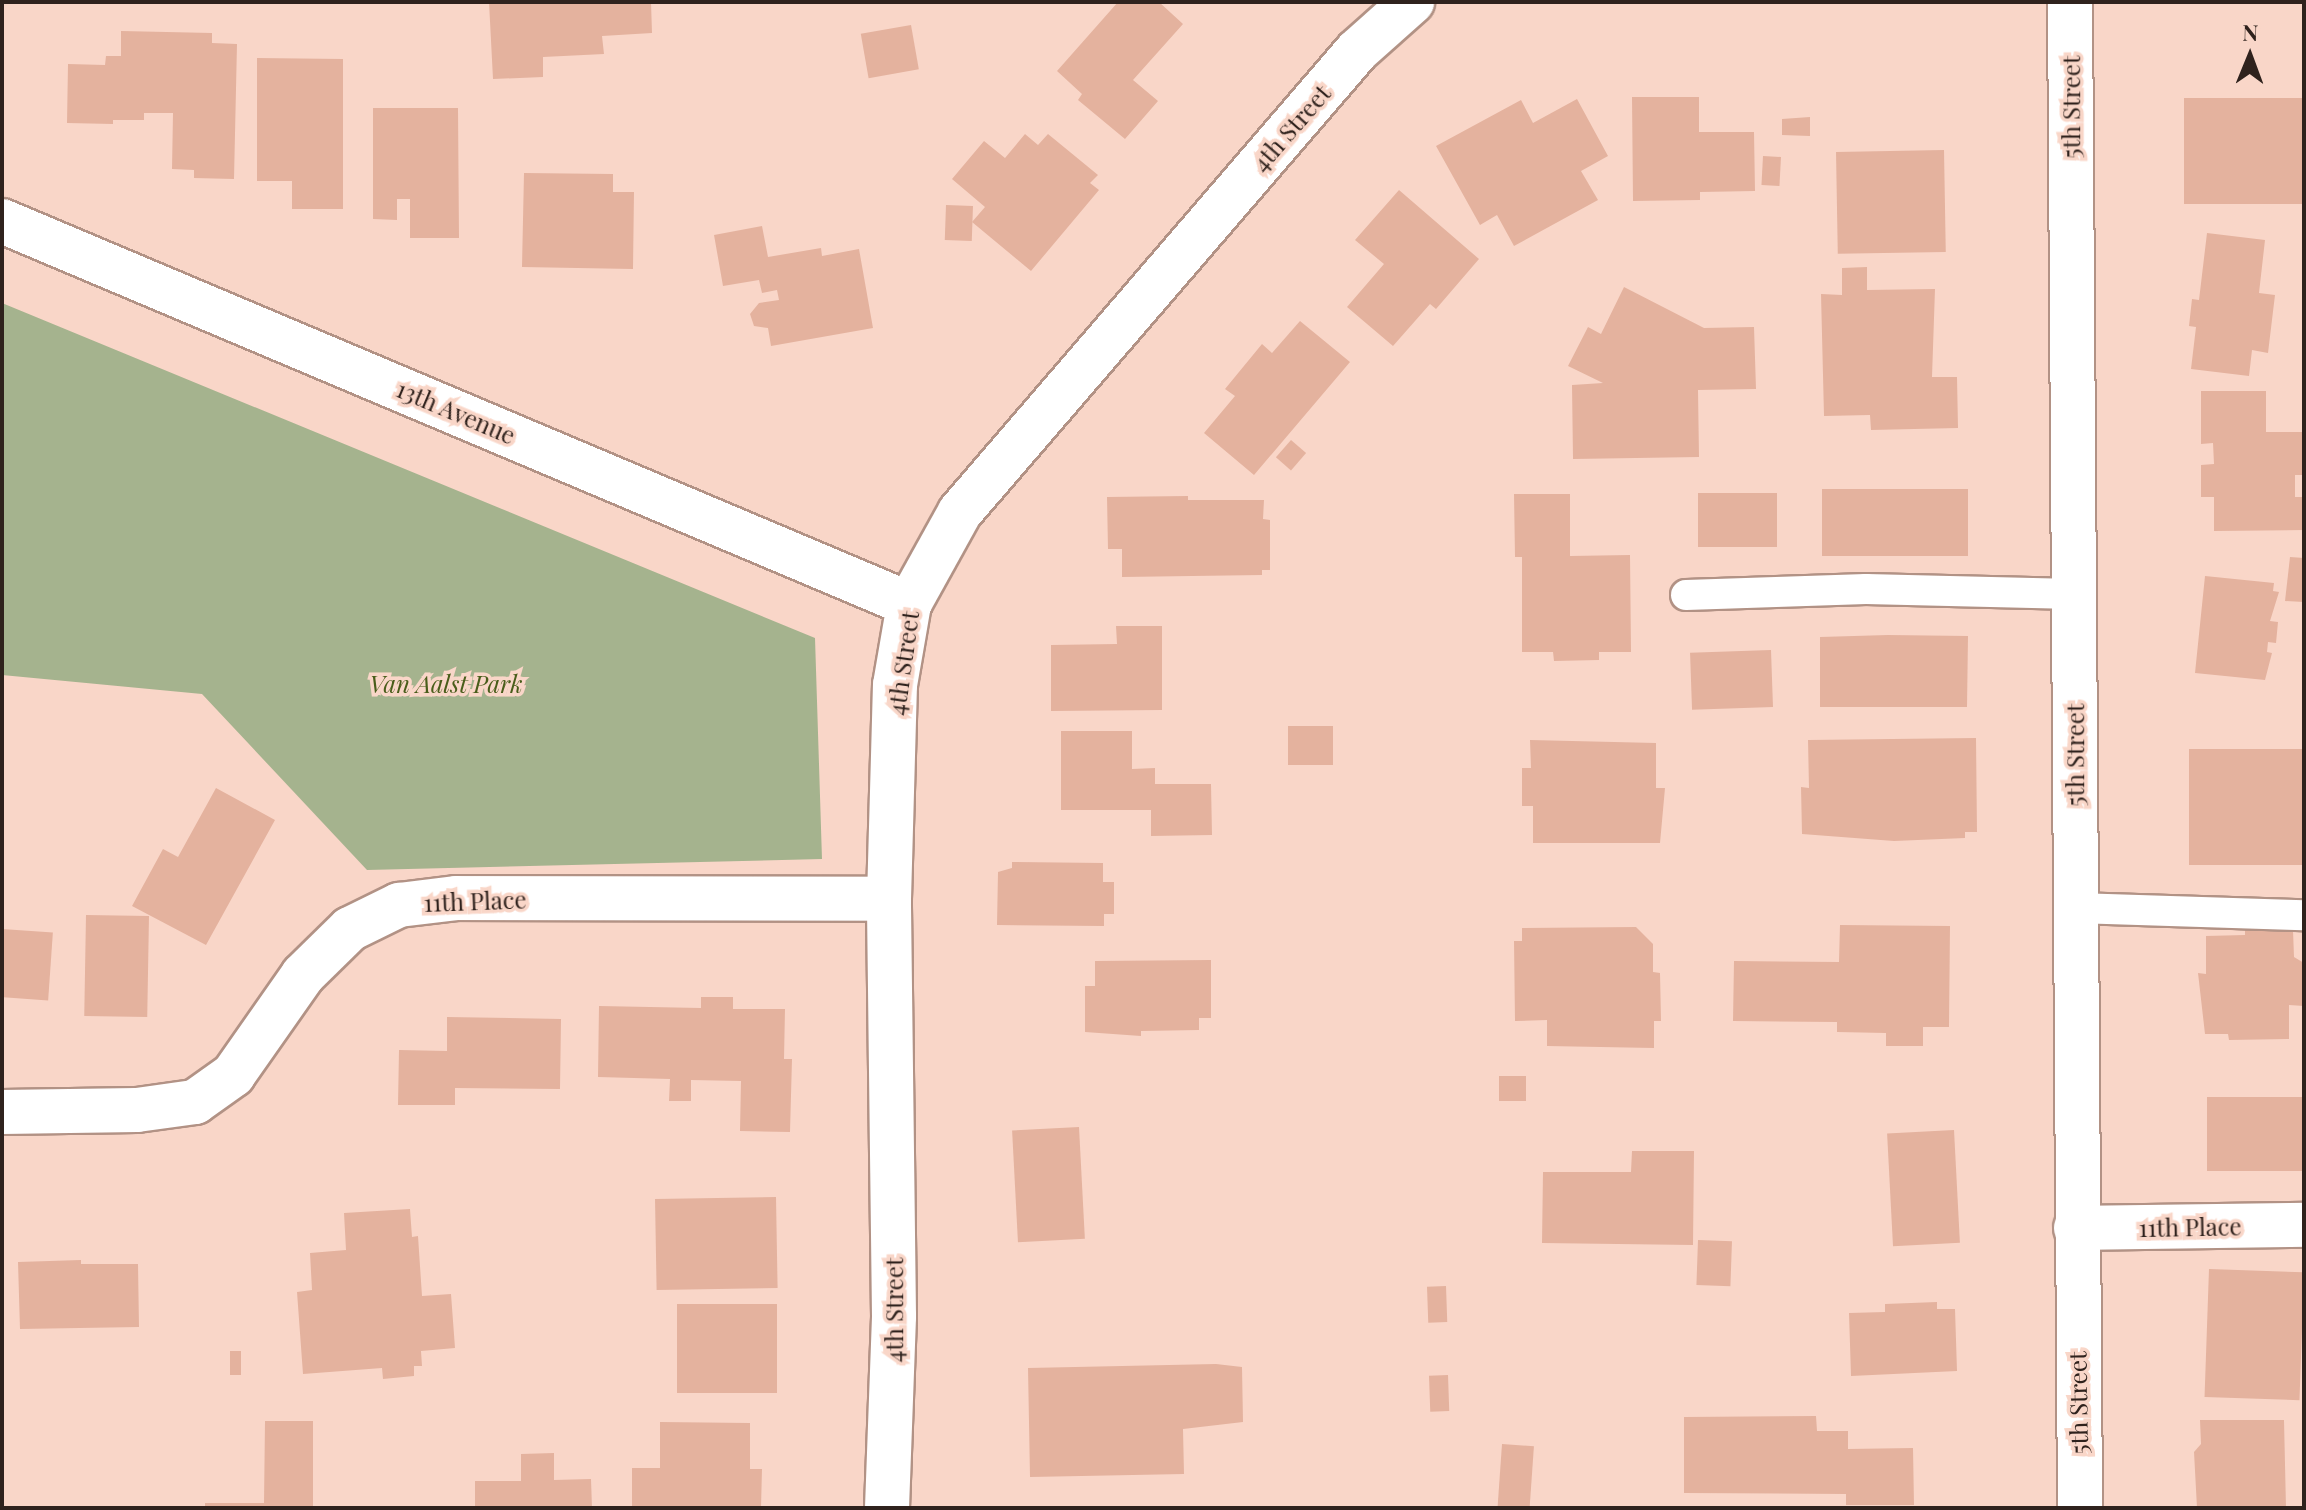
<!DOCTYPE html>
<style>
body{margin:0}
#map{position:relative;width:2306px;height:1510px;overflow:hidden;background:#f9d6c8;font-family:"Playfair Display",serif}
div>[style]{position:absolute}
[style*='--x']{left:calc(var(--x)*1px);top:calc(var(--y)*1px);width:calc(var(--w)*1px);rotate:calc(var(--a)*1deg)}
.green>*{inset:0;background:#a5b38e}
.building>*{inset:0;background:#e4b29e;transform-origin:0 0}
.roads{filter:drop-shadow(2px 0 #b29285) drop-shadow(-2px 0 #b29285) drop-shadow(0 2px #b29285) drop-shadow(0 -2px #b29285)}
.lane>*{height:30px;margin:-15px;padding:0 15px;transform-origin:15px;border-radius:15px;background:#fff}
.street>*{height:44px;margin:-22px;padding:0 22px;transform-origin:22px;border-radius:22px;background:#fff}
span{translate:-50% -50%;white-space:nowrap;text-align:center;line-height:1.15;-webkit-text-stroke:7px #f9d6c8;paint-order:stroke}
.street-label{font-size:24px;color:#2f221d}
.park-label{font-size:24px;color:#495d1a;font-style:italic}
.frame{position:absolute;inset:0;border:4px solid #2f221d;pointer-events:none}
.north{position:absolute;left:2210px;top:16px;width:80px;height:80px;-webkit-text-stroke:6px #f9d6c8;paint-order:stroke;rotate:1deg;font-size:22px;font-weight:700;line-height:32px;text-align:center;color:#2f221d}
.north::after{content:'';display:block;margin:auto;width:28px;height:36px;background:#2f221d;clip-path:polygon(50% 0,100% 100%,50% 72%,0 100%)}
</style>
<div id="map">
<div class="green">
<div style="clip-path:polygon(2px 303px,815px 638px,822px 859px,367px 870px,202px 694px,2px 675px)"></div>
</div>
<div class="building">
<div style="clip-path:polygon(489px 2px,651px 2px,652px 33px,602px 36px,604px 54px,543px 57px,543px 77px,493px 79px)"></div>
<div style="clip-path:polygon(1118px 2px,1159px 2px,1183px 24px,1133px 80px,1158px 101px,1125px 139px,1078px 100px,1082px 94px,1057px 71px)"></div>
<div style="left:911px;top:25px;width:45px;height:51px;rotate:80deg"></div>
<div style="clip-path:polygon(121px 31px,212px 33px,212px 43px,237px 44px,234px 179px,194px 178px,194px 170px,172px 169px,173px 113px,144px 113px,144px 120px,113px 120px,113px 124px,67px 123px,68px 64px,105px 65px,106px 56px,121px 56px)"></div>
<div style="clip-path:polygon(257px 58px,343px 59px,343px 209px,292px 209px,292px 181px,257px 181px)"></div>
<div style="clip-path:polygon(1632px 97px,1699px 97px,1699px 132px,1754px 132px,1755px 191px,1700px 192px,1700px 200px,1633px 201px)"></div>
<div style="left:2184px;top:98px;width:119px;height:106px"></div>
<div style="clip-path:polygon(1577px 99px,1608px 156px,1581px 171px,1598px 200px,1514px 246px,1497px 215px,1480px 225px,1436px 146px,1521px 100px,1533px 123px)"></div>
<div style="clip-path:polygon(373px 108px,458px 108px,459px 238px,410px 238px,410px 199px,397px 199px,397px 220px,373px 219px)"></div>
<div style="clip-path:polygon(1810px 117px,1810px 136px,1782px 135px,1782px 119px)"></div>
<div style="clip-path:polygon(1025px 134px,1038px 145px,1048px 134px,1098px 175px,1090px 183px,1099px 190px,1031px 271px,972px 222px,985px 207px,952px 179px,984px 141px,1005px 158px)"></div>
<div style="left:1944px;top:150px;width:102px;height:108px;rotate:89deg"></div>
<div style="left:1763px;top:156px;width:18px;height:29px;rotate:3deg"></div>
<div style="clip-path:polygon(524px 173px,613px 174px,613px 192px,634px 192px,633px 269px,522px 267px)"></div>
<div style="clip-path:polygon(1399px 190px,1479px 259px,1436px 309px,1430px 304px,1393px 346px,1347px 307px,1384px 264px,1355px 240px)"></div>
<div style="left:946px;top:205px;width:27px;height:35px;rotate:2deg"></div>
<div style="clip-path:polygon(762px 226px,768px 257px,821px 248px,822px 256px,859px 249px,873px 328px,771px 346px,768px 328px,754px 326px,750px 314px,759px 303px,779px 300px,777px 290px,762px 293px,759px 280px,723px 286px,714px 235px)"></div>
<div style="clip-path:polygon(2207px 233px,2265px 240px,2259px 293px,2275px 295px,2268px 353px,2252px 350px,2249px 376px,2191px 369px,2196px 327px,2189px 326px,2192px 299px,2199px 300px)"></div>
<div style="clip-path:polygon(1867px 267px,1867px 290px,1935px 289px,1932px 377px,1957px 377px,1958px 428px,1871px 430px,1870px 415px,1824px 416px,1821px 294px,1842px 295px,1842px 268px)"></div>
<div style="clip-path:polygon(1624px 287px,1704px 328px,1754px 327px,1756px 389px,1698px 390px,1699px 457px,1573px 459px,1572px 385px,1603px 383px,1568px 366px,1588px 327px,1601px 334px)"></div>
<div style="clip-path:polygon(1300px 321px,1350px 362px,1254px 475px,1204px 433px,1235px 396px,1225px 389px,1262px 344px,1272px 353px)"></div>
<div style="clip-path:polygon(2201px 391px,2266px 391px,2266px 432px,2304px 432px,2304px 475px,2295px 475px,2295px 497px,2304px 497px,2304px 530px,2214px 531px,2214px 497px,2201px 497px,2201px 465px,2214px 464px,2213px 443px,2201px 444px)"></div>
<div style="left:1291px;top:440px;width:20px;height:23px;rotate:41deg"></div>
<div style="left:1822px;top:489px;width:146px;height:67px"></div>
<div style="left:1777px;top:493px;width:54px;height:79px;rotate:90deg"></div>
<div style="clip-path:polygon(1514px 494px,1570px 494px,1570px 556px,1630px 555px,1631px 652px,1599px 652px,1599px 660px,1554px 661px,1553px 652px,1522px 652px,1522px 557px,1515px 557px)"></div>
<div style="clip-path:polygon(1188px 496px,1188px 500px,1264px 500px,1263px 519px,1270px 520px,1270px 570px,1262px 570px,1262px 575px,1122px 577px,1122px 549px,1108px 549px,1107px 497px)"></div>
<div style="clip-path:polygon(2290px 557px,2304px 558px,2304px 602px,2285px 601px)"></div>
<div style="clip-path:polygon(2205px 576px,2274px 583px,2273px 591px,2279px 592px,2270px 621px,2278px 622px,2276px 643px,2268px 642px,2267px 652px,2272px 653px,2265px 680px,2195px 673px)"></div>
<div style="clip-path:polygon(1116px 626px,1162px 626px,1162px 710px,1051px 711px,1051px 645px,1117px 644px)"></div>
<div style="clip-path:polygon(1888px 635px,1968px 636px,1967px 707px,1820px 707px,1820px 637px)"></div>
<div style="left:1771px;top:650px;width:57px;height:81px;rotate:88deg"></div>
<div style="left:1288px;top:726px;width:45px;height:39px"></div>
<div style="clip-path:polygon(1061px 731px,1132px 731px,1132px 769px,1155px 768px,1155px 784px,1211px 784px,1212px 835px,1151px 836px,1151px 810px,1061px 810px)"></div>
<div style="clip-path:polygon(1976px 738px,1977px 832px,1965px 832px,1965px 838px,1894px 841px,1802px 834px,1801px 787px,1809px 788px,1808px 740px)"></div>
<div style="clip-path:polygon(1530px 740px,1656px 743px,1656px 788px,1665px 788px,1660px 843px,1533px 843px,1533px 806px,1522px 806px,1522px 768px,1531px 768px)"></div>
<div style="left:2189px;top:749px;width:115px;height:116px"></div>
<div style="clip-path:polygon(216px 788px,275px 820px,206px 945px,132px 906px,163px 849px,178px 857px)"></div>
<div style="clip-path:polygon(1012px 862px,1103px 863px,1103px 882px,1114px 882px,1114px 914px,1104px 914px,1104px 926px,997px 925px,998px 872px,1012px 868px)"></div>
<div style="left:86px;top:915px;width:63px;height:101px;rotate:1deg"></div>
<div style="clip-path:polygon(1840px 925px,1950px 926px,1949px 1027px,1923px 1027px,1923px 1046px,1886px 1046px,1886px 1033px,1837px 1032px,1837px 1022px,1733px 1021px,1734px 961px,1839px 962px)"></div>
<div style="clip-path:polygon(1636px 927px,1653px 944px,1653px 972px,1660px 973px,1661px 1021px,1654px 1021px,1654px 1048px,1547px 1046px,1547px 1020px,1515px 1021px,1514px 941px,1522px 941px,1522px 928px)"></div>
<div style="left:2px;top:929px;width:51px;height:68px;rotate:4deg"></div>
<div style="clip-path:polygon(2245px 930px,2293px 930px,2294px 957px,2304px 963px,2304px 1006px,2289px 1005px,2289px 1039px,2229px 1040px,2228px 1034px,2205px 1034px,2198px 973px,2206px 974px,2206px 936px,2245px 935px)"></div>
<div style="clip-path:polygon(1211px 960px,1211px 1018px,1199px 1018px,1199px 1030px,1141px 1031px,1141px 1036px,1085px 1032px,1085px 986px,1095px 986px,1095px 961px)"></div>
<div style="clip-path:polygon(701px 997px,733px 997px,733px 1009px,785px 1009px,784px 1059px,792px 1059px,790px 1132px,740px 1131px,741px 1081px,691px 1080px,691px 1101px,669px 1101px,670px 1079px,598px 1077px,599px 1006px,701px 1008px)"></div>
<div style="clip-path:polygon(447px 1017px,561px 1019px,560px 1089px,455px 1088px,455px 1105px,398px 1105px,399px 1050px,447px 1051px)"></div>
<div style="left:1499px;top:1076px;width:27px;height:25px"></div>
<div style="left:2304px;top:1097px;width:74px;height:97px;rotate:90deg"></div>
<div style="left:1079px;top:1127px;width:112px;height:67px;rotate:87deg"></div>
<div style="left:1954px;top:1130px;width:113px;height:67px;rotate:87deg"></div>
<div style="clip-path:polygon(1632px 1151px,1694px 1151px,1693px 1245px,1542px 1243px,1543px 1172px,1631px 1172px)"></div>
<div style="left:776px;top:1197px;width:91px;height:121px;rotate:89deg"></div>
<div style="clip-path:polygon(410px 1209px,412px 1237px,418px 1236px,422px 1296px,451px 1294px,455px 1348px,421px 1351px,422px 1366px,414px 1366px,414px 1376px,383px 1379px,382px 1368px,303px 1374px,297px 1292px,312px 1290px,310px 1253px,346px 1250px,344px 1213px)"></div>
<div style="left:1698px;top:1240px;width:34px;height:45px;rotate:2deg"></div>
<div style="clip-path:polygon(81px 1260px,81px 1264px,138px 1264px,139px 1327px,20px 1329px,18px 1262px)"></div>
<div style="left:2209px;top:1269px;width:95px;height:128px;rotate:2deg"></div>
<div style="left:1446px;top:1286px;width:36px;height:19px;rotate:88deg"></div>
<div style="clip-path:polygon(1937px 1302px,1937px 1309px,1955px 1309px,1957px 1371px,1851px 1376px,1849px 1313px,1885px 1312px,1885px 1304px)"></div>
<div style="left:677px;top:1304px;width:100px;height:89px"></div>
<div style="left:230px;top:1351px;width:11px;height:24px"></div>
<div style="clip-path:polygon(1216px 1364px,1242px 1367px,1243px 1422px,1183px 1429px,1184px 1474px,1030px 1477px,1028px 1368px)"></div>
<div style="left:1448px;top:1375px;width:36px;height:19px;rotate:88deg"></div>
<div style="clip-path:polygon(1816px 1416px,1817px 1431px,1848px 1431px,1848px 1449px,1913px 1448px,1914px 1505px,1846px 1505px,1846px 1494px,1684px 1493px,1684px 1417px)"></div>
<div style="clip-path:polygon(2200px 1420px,2284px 1420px,2286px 1508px,2197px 1508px,2194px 1452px,2201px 1444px)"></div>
<div style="clip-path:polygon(265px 1421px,313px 1421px,313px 1508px,205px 1508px,205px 1503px,264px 1503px)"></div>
<div style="clip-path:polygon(660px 1422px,750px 1423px,750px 1469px,762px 1469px,761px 1508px,632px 1507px,632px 1468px,660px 1468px)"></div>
<div style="left:1502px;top:1444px;width:32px;height:64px;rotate:4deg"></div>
<div style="clip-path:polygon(554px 1453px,554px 1480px,591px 1479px,592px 1508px,475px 1508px,475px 1481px,521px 1481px,521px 1454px)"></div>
</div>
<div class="roads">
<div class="lane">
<div style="--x:1686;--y:595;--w:180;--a:-1.9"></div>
<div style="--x:1866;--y:589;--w:208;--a:1.4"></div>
<div style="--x:2075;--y:908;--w:229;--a:1.8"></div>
</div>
<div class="street">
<div style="--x:2070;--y:2;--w:1506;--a:89.62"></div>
<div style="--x:2;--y:221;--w:985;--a:22.89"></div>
<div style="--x:2;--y:1112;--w:135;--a:-0.8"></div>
<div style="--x:137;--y:1110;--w:59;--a:-7.9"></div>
<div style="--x:195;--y:1102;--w:47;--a:-35.4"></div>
<div style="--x:233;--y:1075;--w:122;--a:-55"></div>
<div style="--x:303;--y:975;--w:66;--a:-44.4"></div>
<div style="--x:350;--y:929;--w:55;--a:-26.1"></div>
<div style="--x:399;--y:905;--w:57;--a:-7"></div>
<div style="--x:456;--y:898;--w:433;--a:0.1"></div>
<div style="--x:2076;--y:1228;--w:228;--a:-0.8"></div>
<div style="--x:887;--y:1508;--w:192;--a:-87.9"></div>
<div style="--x:894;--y:1316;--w:417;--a:-90.7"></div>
<div style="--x:889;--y:899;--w:214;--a:-88.4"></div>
<div style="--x:895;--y:685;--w:82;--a:-80.2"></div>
<div style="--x:909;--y:604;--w:105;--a:-61"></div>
<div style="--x:960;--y:512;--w:608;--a:-49.27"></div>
<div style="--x:1357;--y:51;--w:74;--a:-41.7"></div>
</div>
</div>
<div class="street-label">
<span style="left:2071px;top:107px;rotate:-90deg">5th Street</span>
<span style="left:1291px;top:128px;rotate:-49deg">4th Street</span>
<span style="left:456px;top:412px;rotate:23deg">13th Avenue</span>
<span style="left:903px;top:663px;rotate:-82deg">4th Street</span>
<span style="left:2075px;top:755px;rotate:-90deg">5th Street</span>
<span style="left:475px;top:901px;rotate:-2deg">11th Place</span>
<span style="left:2190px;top:1227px;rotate:-1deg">11th Place</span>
<span style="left:894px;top:1310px;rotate:-90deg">4th Street</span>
<span style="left:2078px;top:1403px;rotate:-91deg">5th Street</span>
</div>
<div class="park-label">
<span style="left:446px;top:684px">Van Aalst Park</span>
</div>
<div class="frame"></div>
<div class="north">N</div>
</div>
